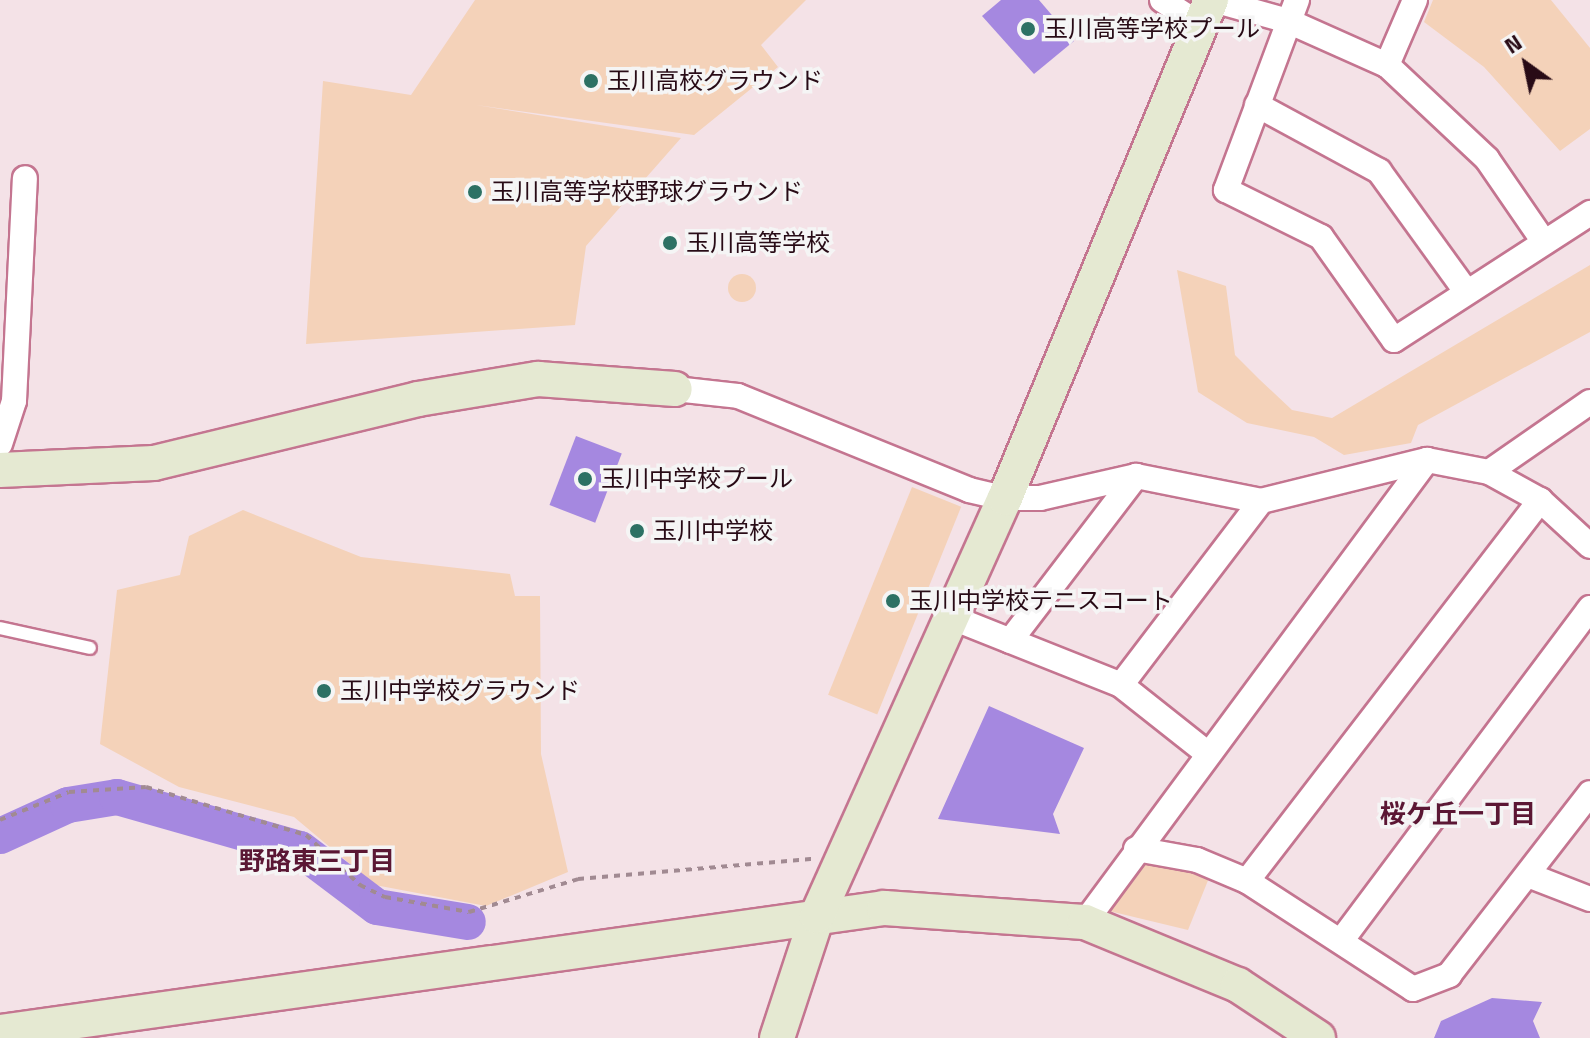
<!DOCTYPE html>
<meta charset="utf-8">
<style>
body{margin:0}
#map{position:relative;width:1590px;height:1038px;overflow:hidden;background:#f4e2e7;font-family:"Titillium Web","Noto Sans JP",sans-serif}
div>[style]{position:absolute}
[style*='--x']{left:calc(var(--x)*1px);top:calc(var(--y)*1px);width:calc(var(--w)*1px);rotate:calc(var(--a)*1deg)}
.green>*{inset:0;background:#f4d2b9;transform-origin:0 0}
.round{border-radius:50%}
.water>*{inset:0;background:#a588e0;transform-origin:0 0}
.river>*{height:36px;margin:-18px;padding:0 18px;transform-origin:18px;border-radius:18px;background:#a588e0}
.path>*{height:4px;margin-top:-2px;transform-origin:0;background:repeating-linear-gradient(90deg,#a18a92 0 6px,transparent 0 12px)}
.roads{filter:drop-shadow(2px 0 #c47590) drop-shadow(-2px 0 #c47590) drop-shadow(0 2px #c47590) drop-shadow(0 -2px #c47590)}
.lane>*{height:12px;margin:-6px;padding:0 6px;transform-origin:6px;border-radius:6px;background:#fff}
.street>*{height:24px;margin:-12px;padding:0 12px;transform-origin:12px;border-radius:12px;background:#fff}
.secondary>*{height:34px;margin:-17px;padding:0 17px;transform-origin:17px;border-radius:17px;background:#e5e9d2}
.dots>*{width:22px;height:22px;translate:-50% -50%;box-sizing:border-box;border:4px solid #f5f5f5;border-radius:50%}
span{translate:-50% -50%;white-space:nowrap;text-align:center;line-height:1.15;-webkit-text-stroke:7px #f5f5f5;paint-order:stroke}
.poi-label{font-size:24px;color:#280b16}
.left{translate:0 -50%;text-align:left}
.neighbourhood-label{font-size:26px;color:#5b1734;font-weight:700}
.north{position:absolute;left:1486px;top:24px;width:80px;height:80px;-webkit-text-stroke:6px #f5f5f5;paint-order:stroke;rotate:327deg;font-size:22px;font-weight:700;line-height:32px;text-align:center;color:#280b16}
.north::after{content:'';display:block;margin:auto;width:28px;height:36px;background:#280b16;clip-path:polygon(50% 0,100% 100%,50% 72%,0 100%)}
</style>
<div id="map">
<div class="green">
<div style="clip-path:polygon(475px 0,806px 0,761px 45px,778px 67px,694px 135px,476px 105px,681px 138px,586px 246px,575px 325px,306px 344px,323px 81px,411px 95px)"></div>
<div style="clip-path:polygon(1433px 0,1551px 0,1590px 48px,1590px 129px,1560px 151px,1484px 67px,1424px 22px)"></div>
<div style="clip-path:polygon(1590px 265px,1590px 332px,1418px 425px,1411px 443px,1344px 455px,1314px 437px,1247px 423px,1198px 392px,1177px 270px,1226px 286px,1235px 355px,1259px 379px,1292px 410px,1332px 418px)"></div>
<div class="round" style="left:728px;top:274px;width:28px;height:28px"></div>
<div style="left:912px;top:487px;width:53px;height:224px;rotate:22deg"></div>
<div style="clip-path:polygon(243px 510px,361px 557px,510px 574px,515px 596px,540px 596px,541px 754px,568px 872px,486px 906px,375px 885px,294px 817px,179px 787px,100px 744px,117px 590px,180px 575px,189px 536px)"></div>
<div style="clip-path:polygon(1142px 858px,1211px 873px,1188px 930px,1105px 910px)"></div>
</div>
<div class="water">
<div style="clip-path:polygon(1001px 0,1039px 0,1074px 41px,1034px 74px,982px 16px)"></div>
<div style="left:576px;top:436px;width:49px;height:74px;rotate:21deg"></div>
<div style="clip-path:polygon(989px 706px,1084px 748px,1053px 814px,1060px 834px,938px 819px)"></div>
<div style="clip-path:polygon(1492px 998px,1542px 1002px,1533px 1021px,1540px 1038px,1434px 1038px,1441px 1021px)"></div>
</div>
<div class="river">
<div style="--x:0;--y:836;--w:75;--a:-24.5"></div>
<div style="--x:68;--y:805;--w:50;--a:-9.3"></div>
<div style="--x:117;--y:797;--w:190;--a:15.9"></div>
<div style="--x:300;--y:849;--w:96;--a:37"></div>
<div style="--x:377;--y:907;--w:92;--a:9.4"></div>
</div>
<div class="path">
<div style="--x:0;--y:820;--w:74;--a:-22.1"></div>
<div style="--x:69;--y:792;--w:77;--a:-3.7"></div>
<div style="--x:146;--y:787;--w:167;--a:16.7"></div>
<div style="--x:306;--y:835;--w:74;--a:42.8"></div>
<div style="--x:360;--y:885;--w:28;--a:26"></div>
<div style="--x:385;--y:897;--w:85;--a:10.1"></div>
<div style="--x:469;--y:912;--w:114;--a:-16.8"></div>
<div style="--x:578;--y:879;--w:236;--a:-4.9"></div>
</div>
<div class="roads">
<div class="lane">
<div style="--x:0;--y:628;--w:92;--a:12.5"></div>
</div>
<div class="street">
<div style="--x:1162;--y:0;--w:48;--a:33"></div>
<div style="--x:1213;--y:0;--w:78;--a:15.6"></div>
<div style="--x:1288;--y:21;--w:108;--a:24"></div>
<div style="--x:1297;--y:0;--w:203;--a:110.5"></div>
<div style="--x:1226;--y:190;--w:106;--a:26.3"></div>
<div style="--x:1321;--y:237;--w:126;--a:54.7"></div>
<div style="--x:1394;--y:340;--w:234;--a:-32.9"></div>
<div style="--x:1415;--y:0;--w:71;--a:113.3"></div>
<div style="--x:1387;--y:65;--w:137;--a:43.2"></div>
<div style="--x:1487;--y:159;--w:101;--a:55.5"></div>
<div style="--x:1257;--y:105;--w:139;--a:28.4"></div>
<div style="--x:1379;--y:171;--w:148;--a:54.1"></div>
<div style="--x:675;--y:389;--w:63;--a:6.3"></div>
<div style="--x:738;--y:396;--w:249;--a:22.1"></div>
<div style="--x:969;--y:490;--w:37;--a:13"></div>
<div style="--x:1005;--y:498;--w:35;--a:0"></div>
<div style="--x:1040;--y:498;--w:98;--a:-12.9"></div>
<div style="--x:1136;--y:476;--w:127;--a:11.3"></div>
<div style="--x:1261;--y:501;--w:171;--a:-13.9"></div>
<div style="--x:1427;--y:460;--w:63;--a:11"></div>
<div style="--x:1489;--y:472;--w:58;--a:28.8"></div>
<div style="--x:1540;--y:500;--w:68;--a:42.6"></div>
<div style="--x:0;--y:444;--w:45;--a:-72"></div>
<div style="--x:14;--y:401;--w:223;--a:-87.2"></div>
<div style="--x:1489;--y:472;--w:123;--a:-34.7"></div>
<div style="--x:948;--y:616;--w:186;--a:21.7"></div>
<div style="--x:1121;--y:685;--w:111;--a:38.4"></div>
<div style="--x:1010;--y:641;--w:208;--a:-52.6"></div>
<div style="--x:1121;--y:685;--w:231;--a:-52.7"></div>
<div style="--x:1136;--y:849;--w:62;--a:10.2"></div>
<div style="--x:1197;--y:860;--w:54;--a:22.8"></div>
<div style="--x:1247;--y:881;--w:198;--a:33"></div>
<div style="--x:1413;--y:989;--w:39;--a:-21"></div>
<div style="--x:1449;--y:975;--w:230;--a:-52.2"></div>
<div style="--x:1528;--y:875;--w:66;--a:21.2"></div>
<div style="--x:1247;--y:881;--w:481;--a:-52.4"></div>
<div style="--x:1085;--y:922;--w:575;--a:-53.49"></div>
<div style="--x:1341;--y:941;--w:416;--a:-53.2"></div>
</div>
<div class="secondary">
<div style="--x:0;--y:470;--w:154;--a:-2.6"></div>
<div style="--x:154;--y:463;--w:272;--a:-13.6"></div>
<div style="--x:418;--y:399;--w:122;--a:-9.5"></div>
<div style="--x:538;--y:379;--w:137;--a:4.2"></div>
<div style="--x:0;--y:1032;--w:893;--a:-7.98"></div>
<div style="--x:884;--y:908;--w:201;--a:4"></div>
<div style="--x:1085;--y:922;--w:165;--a:22.4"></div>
<div style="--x:1238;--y:985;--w:96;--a:33.5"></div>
<div style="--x:777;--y:1038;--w:128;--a:-71.8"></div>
<div style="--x:817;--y:916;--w:458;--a:-65.8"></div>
<div style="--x:1005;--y:498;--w:539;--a:-67.53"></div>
</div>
</div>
<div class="dots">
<div style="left:1028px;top:29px;background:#2d7164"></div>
<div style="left:591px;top:81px;background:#2d7164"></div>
<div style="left:475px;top:192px;background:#2d7164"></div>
<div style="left:670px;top:243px;background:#2d7164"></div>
<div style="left:585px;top:479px;background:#2d7164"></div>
<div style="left:637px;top:531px;background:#2d7164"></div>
<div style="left:893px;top:601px;background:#2d7164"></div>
<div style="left:324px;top:691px;background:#2d7164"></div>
</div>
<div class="poi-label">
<span class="left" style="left:1044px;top:29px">玉川高等学校プール</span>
<span class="left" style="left:607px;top:81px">玉川高校グラウンド</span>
<span class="left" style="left:491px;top:192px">玉川高等学校野球グラウンド</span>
<span class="left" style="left:686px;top:243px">玉川高等学校</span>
<span class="left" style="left:601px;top:479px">玉川中学校プール</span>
<span class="left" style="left:653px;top:531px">玉川中学校</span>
<span class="left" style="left:909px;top:601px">玉川中学校テニスコート</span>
<span class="left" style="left:340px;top:691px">玉川中学校グラウンド</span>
</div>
<div class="neighbourhood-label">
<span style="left:1458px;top:814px">桜ケ丘一丁目</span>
<span style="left:317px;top:861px">野路東三丁目</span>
</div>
<div class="north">N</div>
</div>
